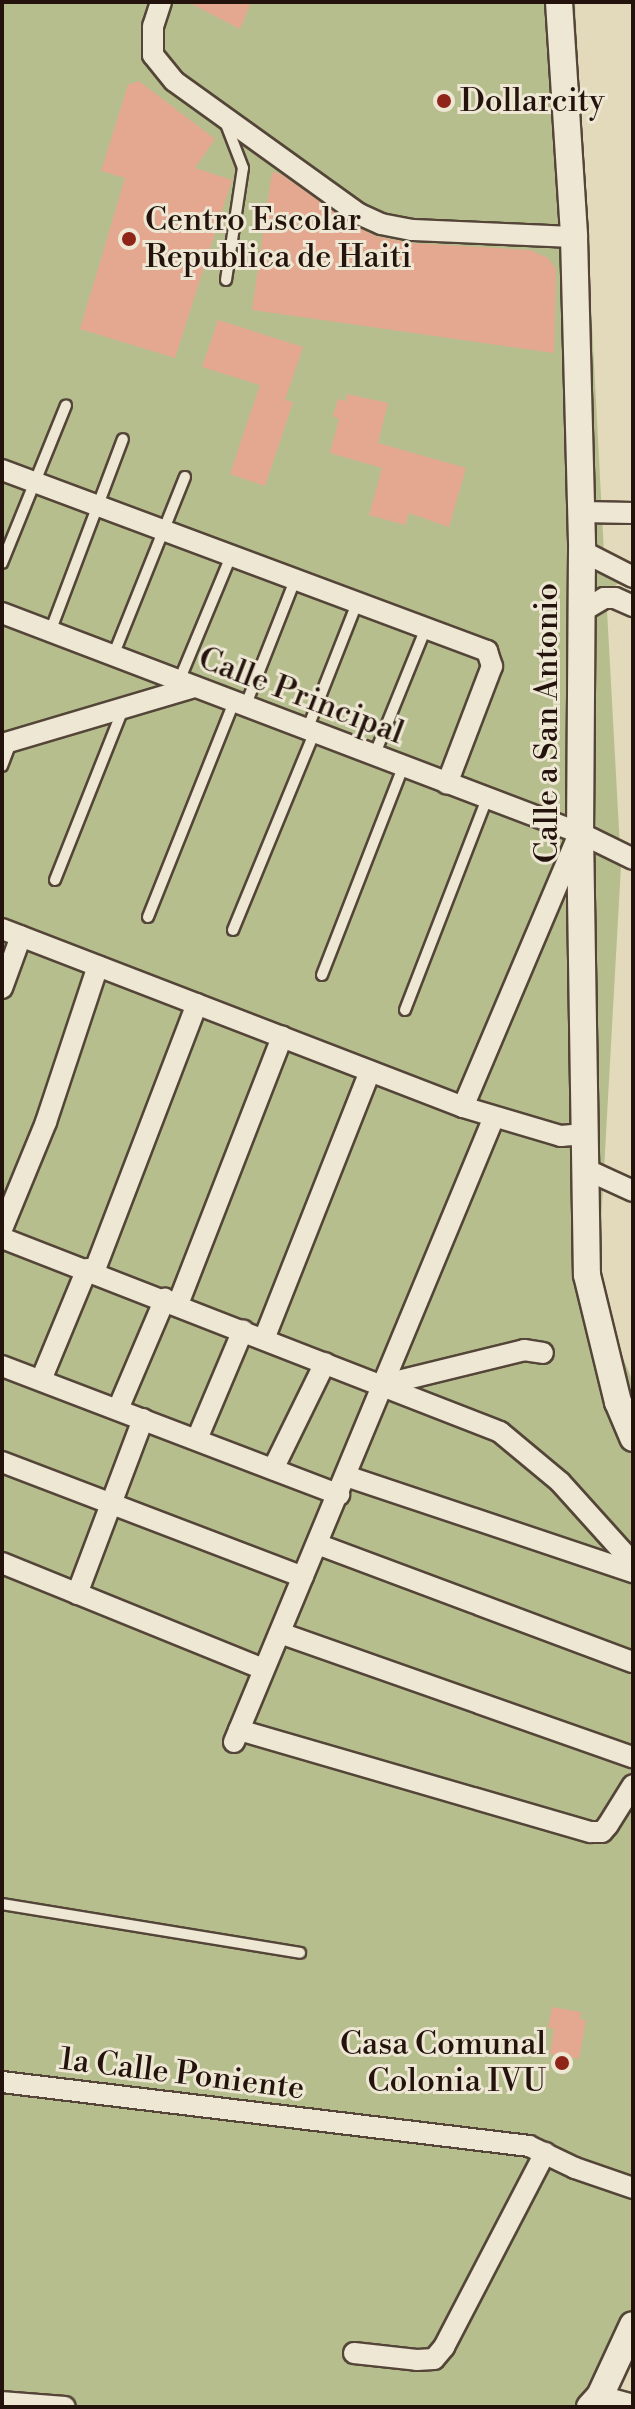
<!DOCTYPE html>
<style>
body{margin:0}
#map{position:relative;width:635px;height:2409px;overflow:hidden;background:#e3dabb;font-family:"Libre Bodoni",serif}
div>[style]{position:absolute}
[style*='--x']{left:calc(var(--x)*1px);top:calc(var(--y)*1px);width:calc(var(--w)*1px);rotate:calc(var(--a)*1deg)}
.green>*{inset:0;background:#b6be8e}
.building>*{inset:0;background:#e4a891}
.roads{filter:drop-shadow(2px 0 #544538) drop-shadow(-2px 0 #544538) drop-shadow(0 2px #544538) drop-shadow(0 -2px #544538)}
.service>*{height:10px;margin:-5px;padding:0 5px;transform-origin:5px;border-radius:5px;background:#ede7d3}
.minor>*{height:20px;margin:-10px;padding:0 10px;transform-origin:10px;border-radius:10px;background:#ede7d3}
.tertiary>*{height:26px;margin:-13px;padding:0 13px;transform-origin:13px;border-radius:13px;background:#ede7d3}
.dots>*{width:22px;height:22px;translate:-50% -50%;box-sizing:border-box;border:4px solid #ede7d3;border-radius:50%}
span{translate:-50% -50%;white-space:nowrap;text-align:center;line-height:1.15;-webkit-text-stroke:6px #ede7d3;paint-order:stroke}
.poi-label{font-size:32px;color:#24130c}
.left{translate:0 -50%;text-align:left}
.right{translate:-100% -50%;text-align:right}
.street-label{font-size:32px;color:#24130c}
.frame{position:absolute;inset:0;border:4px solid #24130c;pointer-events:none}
</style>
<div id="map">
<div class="green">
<div style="clip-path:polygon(2px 2px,575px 2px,605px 572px,619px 583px,606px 592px,621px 866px,597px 1295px,633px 1382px,633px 2340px,610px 2407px,2px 2407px)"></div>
</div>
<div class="building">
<div style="clip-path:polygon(188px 2px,251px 2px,240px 29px)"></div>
<div style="clip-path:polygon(139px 81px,215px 139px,195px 168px,232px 180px,175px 358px,80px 329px,125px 178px,101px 171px,128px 85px)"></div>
<div style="clip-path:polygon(272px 172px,281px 174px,352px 225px,378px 237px,411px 243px,530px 250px,548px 258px,556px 269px,554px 353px,252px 310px)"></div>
<div style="clip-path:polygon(218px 320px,303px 347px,285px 400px,293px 402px,265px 486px,230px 474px,260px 385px,202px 367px)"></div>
<div style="clip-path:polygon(347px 394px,388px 403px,378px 443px,466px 468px,449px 527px,409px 513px,405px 525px,369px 515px,382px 468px,330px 453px,339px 419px,333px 416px,338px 399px,346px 401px)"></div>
<div style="clip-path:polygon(552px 2007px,581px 2012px,580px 2019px,586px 2020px,579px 2059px,550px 2054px,554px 2029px,548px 2028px)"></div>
</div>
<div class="roads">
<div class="service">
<div style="--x:226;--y:280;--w:113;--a:-81.4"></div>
<div style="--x:243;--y:168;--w:47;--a:-111.1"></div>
<div style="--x:2;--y:563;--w:170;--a:-67.9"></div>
<div style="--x:50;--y:632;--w:206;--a:-69.3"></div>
<div style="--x:113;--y:656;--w:193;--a:-68.1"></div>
<div style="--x:179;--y:681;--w:135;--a:-67.4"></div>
<div style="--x:245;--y:707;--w:136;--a:-68.5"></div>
<div style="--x:307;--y:730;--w:136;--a:-68.5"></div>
<div style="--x:374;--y:756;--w:138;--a:-67.9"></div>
<div style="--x:2;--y:766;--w:26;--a:-69"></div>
<div style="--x:55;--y:880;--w:186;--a:-68.3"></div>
<div style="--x:148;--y:917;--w:232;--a:-68.2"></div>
<div style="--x:233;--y:930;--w:213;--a:-67.6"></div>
<div style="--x:322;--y:975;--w:223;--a:-68.7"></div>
<div style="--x:405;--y:1010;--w:226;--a:-68.8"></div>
<div style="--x:2;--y:1904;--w:302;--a:9.3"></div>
</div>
<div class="minor">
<div style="--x:161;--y:2;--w:25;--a:108"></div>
<div style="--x:153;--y:26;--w:29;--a:90"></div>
<div style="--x:153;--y:55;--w:33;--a:51"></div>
<div style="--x:174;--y:81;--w:228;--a:35.7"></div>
<div style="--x:359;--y:214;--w:24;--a:24"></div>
<div style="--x:381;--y:224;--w:32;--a:11"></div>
<div style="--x:412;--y:230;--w:162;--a:2.5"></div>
<div style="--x:2;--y:470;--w:518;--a:20.47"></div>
<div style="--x:487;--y:651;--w:16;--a:72"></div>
<div style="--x:492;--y:666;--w:126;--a:110.9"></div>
<div style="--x:581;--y:512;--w:52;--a:1.1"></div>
<div style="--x:582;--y:551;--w:57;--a:27"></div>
<div style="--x:581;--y:612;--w:27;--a:-31"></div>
<div style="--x:604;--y:598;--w:11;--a:0"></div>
<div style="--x:615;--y:598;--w:20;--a:24"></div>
<div style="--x:2;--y:613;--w:618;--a:20.84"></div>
<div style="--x:580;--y:833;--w:59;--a:26.1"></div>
<div style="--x:2;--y:744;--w:201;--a:-16.5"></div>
<div style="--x:2;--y:929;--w:494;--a:21.1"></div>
<div style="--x:463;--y:1107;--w:102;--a:16.5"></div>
<div style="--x:561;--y:1136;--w:23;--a:-5"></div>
<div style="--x:2;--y:988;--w:55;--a:-69.9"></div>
<div style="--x:463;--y:1107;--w:294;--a:-67"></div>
<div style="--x:585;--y:1169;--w:53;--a:24.6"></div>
<div style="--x:2;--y:1229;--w:116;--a:-67.6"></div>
<div style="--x:46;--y:1122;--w:164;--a:-71.6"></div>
<div style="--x:2;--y:1238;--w:534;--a:21.28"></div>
<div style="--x:500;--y:1432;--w:78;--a:39.8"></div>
<div style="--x:560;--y:1482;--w:109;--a:48"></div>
<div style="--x:94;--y:1272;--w:287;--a:-69"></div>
<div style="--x:178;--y:1304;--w:287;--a:-68.7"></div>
<div style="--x:264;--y:1339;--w:288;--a:-68.4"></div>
<div style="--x:2;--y:1366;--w:361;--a:20.9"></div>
<div style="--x:41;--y:1380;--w:120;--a:-67.5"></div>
<div style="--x:382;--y:1385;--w:146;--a:-13.8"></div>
<div style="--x:524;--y:1350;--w:19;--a:9"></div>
<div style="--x:118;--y:1409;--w:120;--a:-66.9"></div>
<div style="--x:197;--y:1439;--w:118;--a:-67.1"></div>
<div style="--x:2;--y:1462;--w:322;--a:20.9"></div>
<div style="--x:273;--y:1469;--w:118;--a:-63.9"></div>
<div style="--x:346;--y:1476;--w:303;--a:18.5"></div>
<div style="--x:317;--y:1544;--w:337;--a:20.5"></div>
<div style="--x:2;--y:1563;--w:282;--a:22.1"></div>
<div style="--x:77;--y:1594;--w:187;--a:-69.3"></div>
<div style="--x:280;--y:1633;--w:374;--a:19.4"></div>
<div style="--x:239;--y:1730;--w:366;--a:16.2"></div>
<div style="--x:591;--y:1832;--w:11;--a:0"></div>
<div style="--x:602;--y:1832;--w:9;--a:-49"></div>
<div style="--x:608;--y:1825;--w:47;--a:-58"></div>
<div style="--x:234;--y:1742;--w:677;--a:-67.41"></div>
<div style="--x:2;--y:2082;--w:531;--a:6.92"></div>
<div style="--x:529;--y:2146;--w:51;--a:25.6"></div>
<div style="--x:575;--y:2168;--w:61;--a:19"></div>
<div style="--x:354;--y:2353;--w:63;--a:6.3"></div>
<div style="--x:417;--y:2360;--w:17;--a:-3"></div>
<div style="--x:434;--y:2359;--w:16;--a:-50"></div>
<div style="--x:444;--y:2347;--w:219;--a:-62.5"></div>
<div style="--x:600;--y:2396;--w:34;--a:15"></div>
<div style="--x:2;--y:2402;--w:63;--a:4.5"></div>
</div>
<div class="tertiary">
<div style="--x:559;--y:2;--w:235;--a:86.3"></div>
<div style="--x:574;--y:237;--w:314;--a:88.5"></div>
<div style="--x:582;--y:551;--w:282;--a:90.4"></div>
<div style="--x:580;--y:833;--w:442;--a:89.1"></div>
<div style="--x:587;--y:1275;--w:131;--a:76.3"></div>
<div style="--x:618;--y:1402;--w:39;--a:67"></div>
<div style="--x:590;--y:2407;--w:15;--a:-48"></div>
<div style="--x:600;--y:2396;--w:78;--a:-65.1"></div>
</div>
</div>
<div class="dots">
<div style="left:444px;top:101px;background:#8f2418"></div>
<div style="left:129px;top:239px;background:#8f2418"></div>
<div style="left:562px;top:2063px;background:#8f2418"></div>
</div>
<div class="poi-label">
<span class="left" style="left:460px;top:101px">Dollarcity</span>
<span class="left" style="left:145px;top:239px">Centro Escolar<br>Republica de Haiti</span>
<span class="right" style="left:546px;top:2063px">Casa Comunal<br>Colonia IVU</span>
</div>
<div class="street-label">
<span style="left:301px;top:696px;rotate:21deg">Calle Principal</span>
<span style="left:547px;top:723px;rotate:-90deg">Calle a San Antonio</span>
<span style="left:182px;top:2074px;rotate:7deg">1a Calle Poniente</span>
</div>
<div class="frame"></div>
</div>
